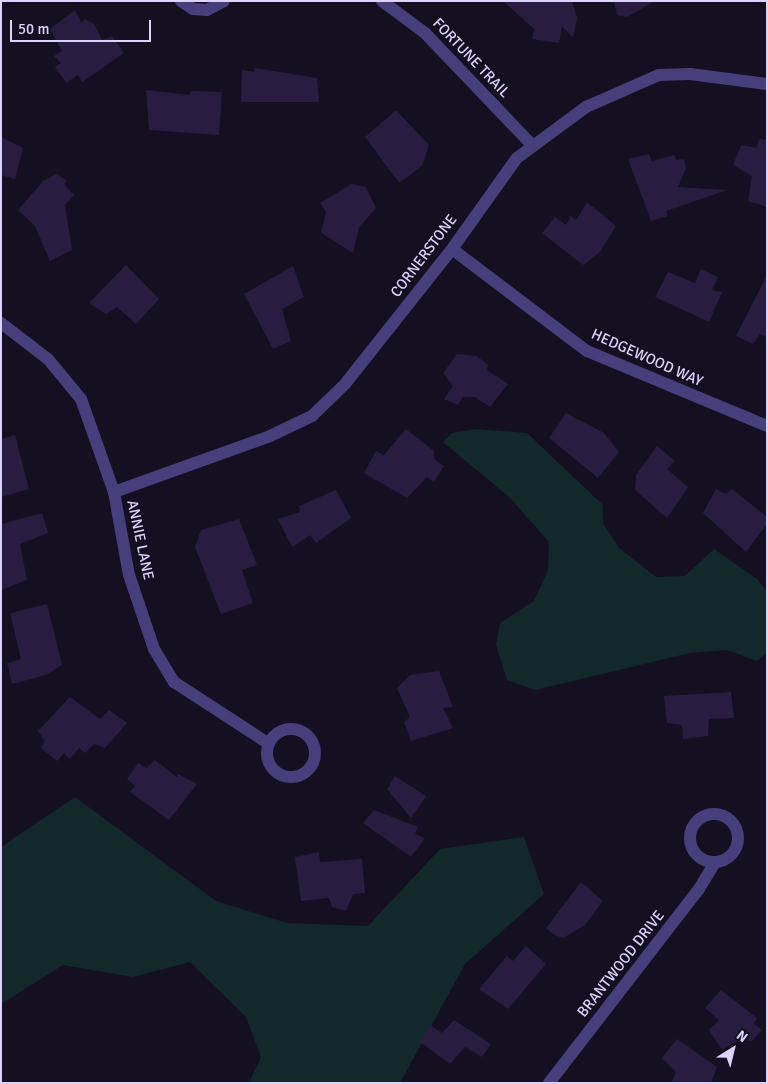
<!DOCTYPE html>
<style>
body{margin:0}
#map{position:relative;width:768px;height:1084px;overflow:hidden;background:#140f21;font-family:Signika,sans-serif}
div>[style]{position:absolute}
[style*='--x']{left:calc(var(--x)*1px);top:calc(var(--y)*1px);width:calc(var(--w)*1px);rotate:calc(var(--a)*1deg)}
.green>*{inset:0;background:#13282a}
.building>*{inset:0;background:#281d40}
.minor>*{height:12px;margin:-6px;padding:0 6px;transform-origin:6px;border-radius:6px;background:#473e7c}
.minor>.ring{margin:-6px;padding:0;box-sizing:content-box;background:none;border:12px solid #473e7c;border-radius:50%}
span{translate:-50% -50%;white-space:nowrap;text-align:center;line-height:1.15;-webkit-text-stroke:4px #140f21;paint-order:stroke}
.street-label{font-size:15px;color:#dcd3fb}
.frame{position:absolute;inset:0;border:2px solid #dcd3fb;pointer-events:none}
.north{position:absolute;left:708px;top:1024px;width:50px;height:50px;-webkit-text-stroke:4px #140f21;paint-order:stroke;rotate:36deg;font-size:14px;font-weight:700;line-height:20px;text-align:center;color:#dcd3fb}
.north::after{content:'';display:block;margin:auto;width:18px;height:22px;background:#dcd3fb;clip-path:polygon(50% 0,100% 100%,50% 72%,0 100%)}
.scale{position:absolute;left:10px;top:20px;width:141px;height:22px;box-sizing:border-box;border:2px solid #dcd3fb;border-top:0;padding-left:6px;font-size:15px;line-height:18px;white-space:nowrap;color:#dcd3fb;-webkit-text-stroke:4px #140f21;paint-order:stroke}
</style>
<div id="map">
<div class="green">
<div style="clip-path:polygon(476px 429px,527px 433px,603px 505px,603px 523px,619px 548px,656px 577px,685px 576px,714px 549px,757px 579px,767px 591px,767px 652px,757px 661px,727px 650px,690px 653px,535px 690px,507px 680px,496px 645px,500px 623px,534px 601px,548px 570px,549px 542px,510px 498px,443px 442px,452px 433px)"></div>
<div style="clip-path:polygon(75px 797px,216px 901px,287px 923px,368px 926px,440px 849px,524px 837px,544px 894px,465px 964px,400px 1083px,249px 1083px,261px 1057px,246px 1017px,190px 962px,133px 977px,63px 965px,1px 1004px,1px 847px)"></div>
</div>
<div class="building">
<div style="clip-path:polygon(503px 1px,572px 1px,577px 18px,573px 38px,562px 26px,559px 43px,532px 39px,534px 29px)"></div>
<div style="clip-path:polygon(614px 1px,655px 1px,627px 17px,617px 15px)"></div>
<div style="clip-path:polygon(75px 10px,81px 22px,85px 19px,94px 24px,102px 40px,112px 36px,124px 53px,82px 82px,78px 75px,66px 83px,55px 67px,61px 63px,54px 56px,62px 51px,50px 29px)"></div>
<div style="clip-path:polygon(255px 68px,317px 78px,319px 102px,241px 102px,242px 70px,254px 72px)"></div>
<div style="clip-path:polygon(146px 90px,189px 95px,192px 91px,222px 92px,219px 135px,149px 130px)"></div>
<div style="clip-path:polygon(396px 110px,429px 145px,422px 166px,399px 183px,365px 137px)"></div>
<div style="clip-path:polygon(1px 137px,23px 148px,15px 179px,1px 175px)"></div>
<div style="clip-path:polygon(759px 139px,767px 140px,767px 207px,748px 201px,752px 176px,733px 165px,741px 145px,757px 148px)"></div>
<div style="clip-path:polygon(649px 154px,652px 161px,674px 155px,676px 160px,684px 159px,686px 168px,678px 187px,727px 190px,666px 211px,668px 216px,651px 221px,628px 159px)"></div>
<div style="clip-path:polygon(56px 174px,66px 180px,65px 185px,74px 195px,65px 205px,72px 250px,50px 261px,35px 226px,18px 210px,43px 181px)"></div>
<div style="clip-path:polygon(352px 184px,366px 187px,376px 208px,359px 227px,353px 253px,321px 233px,326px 212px,320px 203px)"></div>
<div style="clip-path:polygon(587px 202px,616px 226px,600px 252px,583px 265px,542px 233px,555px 217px,566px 225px,571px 216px,576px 220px)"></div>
<div style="clip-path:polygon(126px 265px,159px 299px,136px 324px,117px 307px,106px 314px,89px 303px)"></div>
<div style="clip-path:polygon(293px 266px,304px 297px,282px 309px,291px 341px,273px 349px,244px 294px)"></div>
<div style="clip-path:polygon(701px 269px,718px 277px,712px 290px,722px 292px,709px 322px,655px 297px,668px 272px,695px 283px)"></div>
<div style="clip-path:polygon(766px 277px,767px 337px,760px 334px,753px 344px,736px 336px)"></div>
<div style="clip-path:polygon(457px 354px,477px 356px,488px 365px,487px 370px,508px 384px,490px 407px,475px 397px,463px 397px,458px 405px,444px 399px,453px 386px,443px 373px)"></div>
<div style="clip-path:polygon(566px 413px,604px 433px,619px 452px,598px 478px,549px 438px)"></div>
<div style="clip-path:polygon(406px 429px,434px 451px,434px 459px,444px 466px,434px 482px,427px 477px,407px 498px,364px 473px,376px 451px,384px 455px)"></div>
<div style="clip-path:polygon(15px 435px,29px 489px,1px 497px,1px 439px)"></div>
<div style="clip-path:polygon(657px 446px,675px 461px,667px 469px,688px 487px,667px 518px,635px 490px,636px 475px)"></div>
<div style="clip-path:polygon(716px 489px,726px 494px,732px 489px,767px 517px,767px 524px,746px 552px,703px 513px)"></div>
<div style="clip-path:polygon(336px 490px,351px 518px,316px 543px,310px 535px,292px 547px,278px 519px,300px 512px,299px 506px)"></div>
<div style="clip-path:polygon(42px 513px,48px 533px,20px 544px,27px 580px,1px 590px,1px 524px)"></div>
<div style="clip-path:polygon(239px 519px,257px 565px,242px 570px,253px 603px,221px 614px,195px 547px,201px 530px)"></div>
<div style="clip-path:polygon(47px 604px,62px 665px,46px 675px,12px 684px,7px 663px,21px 659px,10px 613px)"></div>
<div style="clip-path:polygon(439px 671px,453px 707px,443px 708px,453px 728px,411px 741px,404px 722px,410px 717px,397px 688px,410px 675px)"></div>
<div style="clip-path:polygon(731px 692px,734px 718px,709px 719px,708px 736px,683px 739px,682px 725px,667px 723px,664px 696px)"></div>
<div style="clip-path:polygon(70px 697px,100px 719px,109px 710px,127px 723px,105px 748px,94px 744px,85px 753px,79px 748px,70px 759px,64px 753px,57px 761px,41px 748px,45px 741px,38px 731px)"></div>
<div style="clip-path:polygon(155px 760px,177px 777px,178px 774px,197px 784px,169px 820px,130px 792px,135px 786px,127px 779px,138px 763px,146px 768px)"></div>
<div style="clip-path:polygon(395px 776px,426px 796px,411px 818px,387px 789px)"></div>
<div style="clip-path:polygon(374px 810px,418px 827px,415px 834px,425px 838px,411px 857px,363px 823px)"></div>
<div style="clip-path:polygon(319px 852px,320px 862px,362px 859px,365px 893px,353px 894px,346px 911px,332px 907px,329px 898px,301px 901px,295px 857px)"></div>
<div style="clip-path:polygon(581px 882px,603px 901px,585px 925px,563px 938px,554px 935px,546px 928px)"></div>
<div style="clip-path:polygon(526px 946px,546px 964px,508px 1009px,479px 989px,507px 956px,513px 961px)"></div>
<div style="clip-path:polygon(721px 990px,757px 1018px,754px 1024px,762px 1030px,752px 1041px,739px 1040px,722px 1050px,709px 1030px,719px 1020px,705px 1008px)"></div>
<div style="clip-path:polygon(454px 1020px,491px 1044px,482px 1057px,465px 1047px,450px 1064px,420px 1042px,430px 1025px,442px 1033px)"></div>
<div style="clip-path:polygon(677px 1039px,717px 1067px,711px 1083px,671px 1083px,676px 1072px,662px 1058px)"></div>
</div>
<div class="minor">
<div style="--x:181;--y:1;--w:14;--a:34"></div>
<div style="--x:193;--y:9;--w:14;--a:4"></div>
<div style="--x:207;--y:10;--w:19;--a:-28"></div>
<div style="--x:382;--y:1;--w:54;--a:36.7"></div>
<div style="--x:425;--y:33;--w:153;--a:46.3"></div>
<div style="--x:452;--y:249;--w:169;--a:37.1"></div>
<div style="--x:587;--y:351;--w:195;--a:22.6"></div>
<div style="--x:1;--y:323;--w:59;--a:37.5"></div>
<div style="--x:48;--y:359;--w:52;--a:50.5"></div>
<div style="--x:81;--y:399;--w:99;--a:70.5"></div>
<div style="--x:114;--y:492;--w:84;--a:79.8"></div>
<div style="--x:129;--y:575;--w:78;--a:71.3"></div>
<div style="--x:154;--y:649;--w:39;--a:59"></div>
<div style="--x:174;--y:682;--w:113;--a:33.1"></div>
<div style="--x:114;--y:492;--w:166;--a:-19.7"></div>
<div style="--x:270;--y:436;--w:47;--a:-25.5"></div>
<div style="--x:312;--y:416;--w:46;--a:-44.1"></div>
<div style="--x:345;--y:384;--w:172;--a:-51.6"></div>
<div style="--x:452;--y:249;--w:112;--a:-54.5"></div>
<div style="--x:517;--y:158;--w:86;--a:-36.5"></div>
<div style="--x:586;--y:107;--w:80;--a:-23.7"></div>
<div style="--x:659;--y:75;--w:31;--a:-2"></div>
<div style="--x:690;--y:74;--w:78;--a:7.4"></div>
<div class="ring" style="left:267px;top:729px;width:36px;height:36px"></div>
<div class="ring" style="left:690px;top:814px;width:36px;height:36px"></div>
<div style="--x:549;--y:1083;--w:245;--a:-52.3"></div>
<div style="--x:699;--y:889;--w:31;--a:-59"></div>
</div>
<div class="street-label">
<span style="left:471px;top:58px;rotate:46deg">FORTUNE TRAIL</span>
<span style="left:424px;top:256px;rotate:-53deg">CORNERSTONE</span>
<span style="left:647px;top:358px;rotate:24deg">HEDGEWOOD WAY</span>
<span style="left:140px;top:540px;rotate:78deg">ANNIE LANE</span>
<span style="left:621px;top:964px;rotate:-52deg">BRANTWOOD DRIVE</span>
</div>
<div class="frame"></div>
<div class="north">N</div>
<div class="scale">50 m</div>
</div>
